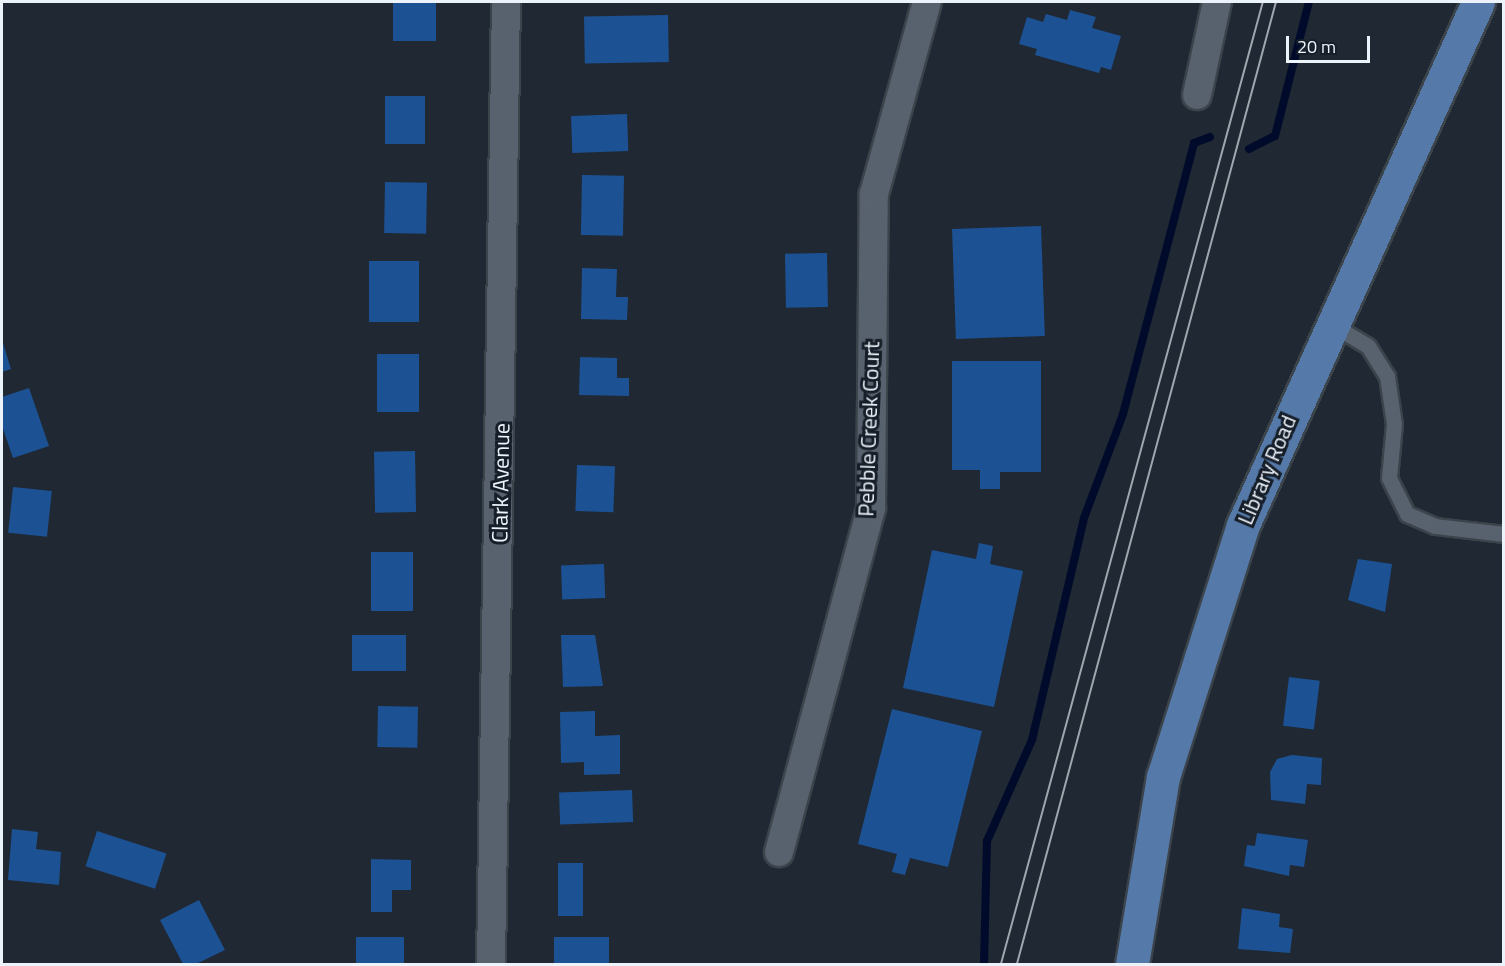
<!DOCTYPE html>
<style>
body{margin:0}
#map{position:relative;width:1505px;height:966px;overflow:hidden;background:#202833;font-family:"Titillium Web",sans-serif}
div>[style]{position:absolute}
[style*='--x']{left:calc(var(--x)*1px);top:calc(var(--y)*1px);width:calc(var(--w)*1px);rotate:calc(var(--a)*1deg)}
.stream>*{height:8px;margin:-4px;padding:0 4px;transform-origin:4px;border-radius:4px;background:#000a2a}
.building>*{inset:0;background:#1c5293;transform-origin:0 0}
.roads{filter:drop-shadow(2px 0 #3b434b) drop-shadow(-2px 0 #3b434b) drop-shadow(0 2px #3b434b) drop-shadow(0 -2px #3b434b)}
.lane>*{height:15px;margin:-7.5px;padding:0 7.5px;transform-origin:7.5px;border-radius:7.5px;background:#58626e}
.street>*{height:28px;margin:-14px;padding:0 14px;transform-origin:14px;border-radius:14px;background:#58626e}
.primary>*{height:33px;margin:-16.5px;padding:0 16.5px;transform-origin:16.5px;border-radius:16.5px;background:#557aa9}
.tram>*{height:1.5px;margin:-0.75px;padding:0 0.75px;transform-origin:0.75px;border-radius:0.75px;background:#9fa6ae}
span{translate:-50% -50%;white-space:nowrap;text-align:center;line-height:1.15;-webkit-text-stroke:6px #161e29;paint-order:stroke}
.street-label{font-size:22px;color:#edf3fa}
.frame{position:absolute;inset:0;border:3px solid #edf3fa;pointer-events:none}
.scale{position:absolute;left:1286px;top:36px;width:84px;height:27px;box-sizing:border-box;border:3px solid #edf3fa;border-top:0;padding-left:8px;font-size:18px;line-height:21px;white-space:nowrap;color:#edf3fa;-webkit-text-stroke:4px #161e29;paint-order:stroke}
</style>
<div id="map">
<div class="stream">
<div style="--x:1249;--y:149;--w:29;--a:-27"></div>
<div style="--x:1275;--y:136;--w:138;--a:-75.8"></div>
<div style="--x:984;--y:964;--w:123;--a:-88.6"></div>
<div style="--x:987;--y:841;--w:111;--a:-66"></div>
<div style="--x:1032;--y:740;--w:228;--a:-76.8"></div>
<div style="--x:1084;--y:518;--w:111;--a:-69.4"></div>
<div style="--x:1123;--y:414;--w:280;--a:-75.3"></div>
<div style="--x:1194;--y:143;--w:17;--a:-21"></div>
</div>
<div class="building">
<div style="left:393px;top:2px;width:43px;height:39px"></div>
<div style="clip-path:polygon(1070px 10px,1096px 17px,1092px 28px,1121px 36px,1111px 70px,1101px 67px,1099px 73px,1035px 55px,1037px 49px,1019px 44px,1027px 17px,1043px 22px,1046px 14px,1067px 20px)"></div>
<div style="left:668px;top:15px;width:47px;height:84px;rotate:89deg"></div>
<div style="left:425px;top:96px;width:48px;height:40px;rotate:90deg"></div>
<div style="left:627px;top:114px;width:37px;height:56px;rotate:88deg"></div>
<div style="left:582px;top:175px;width:42px;height:60px;rotate:1deg"></div>
<div style="left:385px;top:182px;width:42px;height:51px;rotate:1deg"></div>
<div style="left:1041px;top:226px;width:110px;height:89px;rotate:88deg"></div>
<div style="left:827px;top:253px;width:54px;height:42px;rotate:89deg"></div>
<div style="left:369px;top:261px;width:50px;height:61px"></div>
<div style="clip-path:polygon(582px 268px,617px 269px,616px 297px,628px 297px,627px 320px,581px 319px)"></div>
<div style="clip-path:polygon(2px 340px,11px 369px,2px 372px)"></div>
<div style="left:377px;top:354px;width:42px;height:58px"></div>
<div style="clip-path:polygon(580px 357px,617px 358px,617px 378px,629px 378px,629px 396px,579px 395px)"></div>
<div style="clip-path:polygon(952px 361px,1041px 361px,1041px 472px,1000px 472px,1000px 489px,980px 489px,980px 470px,952px 470px)"></div>
<div style="clip-path:polygon(29px 388px,49px 446px,13px 458px,2px 426px,2px 397px)"></div>
<div style="left:415px;top:451px;width:61px;height:41px;rotate:89deg"></div>
<div style="left:577px;top:465px;width:38px;height:46px;rotate:2deg"></div>
<div style="left:13px;top:487px;width:39px;height:46px;rotate:6deg"></div>
<div style="clip-path:polygon(979px 543px,993px 546px,990px 564px,1023px 571px,994px 707px,903px 688px,932px 550px,976px 559px)"></div>
<div style="left:371px;top:552px;width:42px;height:59px"></div>
<div style="clip-path:polygon(1358px 559px,1392px 564px,1385px 612px,1348px 600px)"></div>
<div style="left:604px;top:564px;width:34px;height:43px;rotate:88deg"></div>
<div style="left:352px;top:635px;width:54px;height:36px"></div>
<div style="clip-path:polygon(561px 635px,595px 635px,603px 686px,563px 687px)"></div>
<div style="left:1289px;top:677px;width:31px;height:49px;rotate:7deg"></div>
<div style="left:378px;top:706px;width:40px;height:41px;rotate:1deg"></div>
<div style="clip-path:polygon(892px 709px,982px 731px,948px 867px,910px 858px,905px 875px,892px 872px,897px 854px,858px 844px)"></div>
<div style="clip-path:polygon(595px 711px,595px 736px,620px 735px,620px 774px,584px 775px,584px 762px,561px 763px,560px 712px)"></div>
<div style="clip-path:polygon(1292px 755px,1322px 758px,1321px 785px,1307px 784px,1305px 804px,1271px 800px,1270px 772px,1277px 759px)"></div>
<div style="left:632px;top:790px;width:32px;height:73px;rotate:88deg"></div>
<div style="clip-path:polygon(12px 829px,38px 832px,36px 849px,61px 852px,59px 885px,8px 880px)"></div>
<div style="left:97px;top:831px;width:73px;height:37px;rotate:18deg"></div>
<div style="clip-path:polygon(1257px 833px,1308px 840px,1304px 867px,1290px 865px,1289px 876px,1244px 866px,1247px 845px,1255px 846px)"></div>
<div style="clip-path:polygon(371px 859px,411px 860px,411px 890px,392px 890px,392px 912px,371px 912px)"></div>
<div style="left:583px;top:863px;width:53px;height:25px;rotate:90deg"></div>
<div style="clip-path:polygon(199px 900px,225px 950px,196px 964px,183px 964px,160px 920px)"></div>
<div style="clip-path:polygon(1242px 908px,1280px 914px,1279px 927px,1293px 929px,1290px 953px,1238px 949px)"></div>
<div style="left:356px;top:937px;width:48px;height:27px"></div>
<div style="left:609px;top:937px;width:27px;height:55px;rotate:90deg"></div>
</div>
<div class="roads">
<div class="lane">
<div style="--x:1331;--y:324;--w:43;--a:30.7"></div>
<div style="--x:1368;--y:346;--w:36;--a:58"></div>
<div style="--x:1387;--y:376;--w:49;--a:81.7"></div>
<div style="--x:1394;--y:424;--w:54;--a:95.3"></div>
<div style="--x:1389;--y:478;--w:40;--a:63.4"></div>
<div style="--x:1407;--y:514;--w:30;--a:23"></div>
<div style="--x:1435;--y:526;--w:69;--a:6.6"></div>
</div>
<div class="street">
<div style="--x:1197;--y:95;--w:95;--a:-77.9"></div>
<div style="--x:779;--y:852;--w:356;--a:-75"></div>
<div style="--x:871;--y:508;--w:314;--a:-89.5"></div>
<div style="--x:874;--y:194;--w:199;--a:-74.6"></div>
<div style="--x:491;--y:964;--w:962;--a:-89.11"></div>
</div>
<div class="primary">
<div style="--x:1132;--y:964;--w:190;--a:-80.6"></div>
<div style="--x:1163;--y:777;--w:264;--a:-72.4"></div>
<div style="--x:1243;--y:525;--w:573;--a:-65.8"></div>
</div>
</div>
<div class="tram">
<div style="--x:1001;--y:964;--w:997;--a:-74.77"></div>
<div style="--x:1017;--y:964;--w:996;--a:-74.93"></div>
</div>
<div class="street-label">
<span style="left:869px;top:429px;rotate:-88deg">Pebble Creek Court</span>
<span style="left:1267px;top:470px;rotate:-67deg">Library Road</span>
<span style="left:501px;top:483px;rotate:-89deg">Clark Avenue</span>
</div>
<div class="frame"></div>
<div class="scale">20 m</div>
</div>
